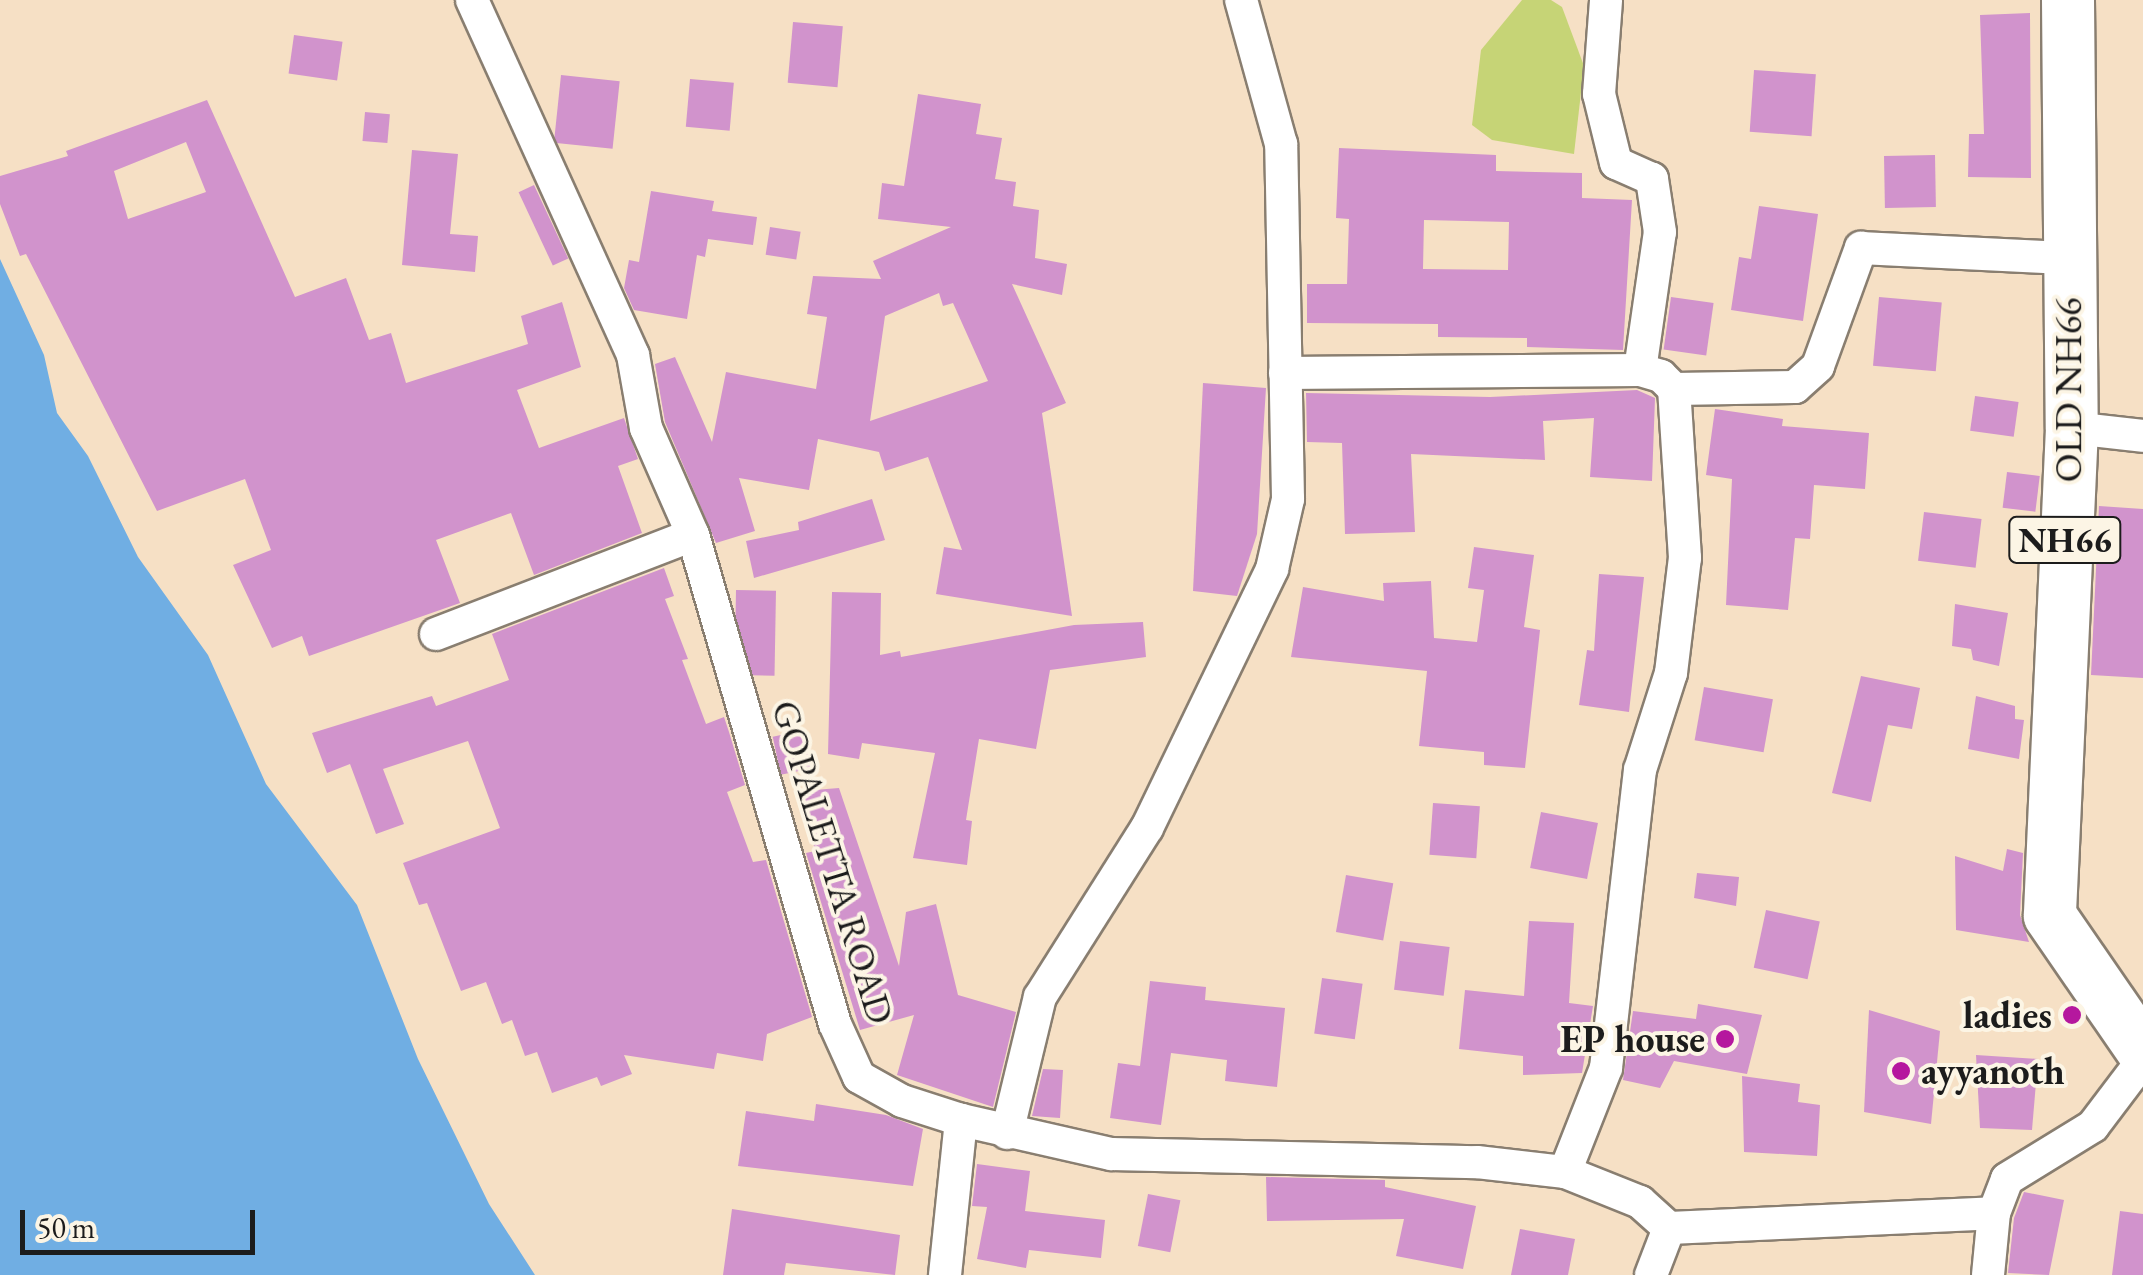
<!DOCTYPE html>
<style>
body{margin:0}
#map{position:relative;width:2143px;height:1275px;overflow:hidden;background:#f6e0c5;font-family:"EB Garamond",serif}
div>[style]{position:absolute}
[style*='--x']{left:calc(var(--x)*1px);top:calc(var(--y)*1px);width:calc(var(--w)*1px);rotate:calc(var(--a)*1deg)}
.green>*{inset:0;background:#c6d476}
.water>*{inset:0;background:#70aee3}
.building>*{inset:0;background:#d193cc;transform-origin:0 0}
.roads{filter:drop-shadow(2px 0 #897e70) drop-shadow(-2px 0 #897e70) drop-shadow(0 2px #897e70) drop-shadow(0 -2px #897e70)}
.minor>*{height:32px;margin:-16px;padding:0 16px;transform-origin:16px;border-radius:16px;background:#fff}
.primary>*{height:52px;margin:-26px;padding:0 26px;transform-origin:26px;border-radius:26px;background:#fff}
.dots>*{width:28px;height:28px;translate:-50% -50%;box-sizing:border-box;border:5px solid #fcf5e5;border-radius:50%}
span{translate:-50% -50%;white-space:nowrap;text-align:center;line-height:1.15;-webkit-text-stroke:8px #fcf5e5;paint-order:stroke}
.shield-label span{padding:2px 8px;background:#fcf5e5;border:2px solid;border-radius:8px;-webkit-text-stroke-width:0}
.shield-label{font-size:35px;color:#1c1c1c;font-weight:700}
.street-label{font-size:38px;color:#1c1c1c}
.poi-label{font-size:38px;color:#1c1c1c;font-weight:700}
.right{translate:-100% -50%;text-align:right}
.left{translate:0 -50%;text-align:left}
.scale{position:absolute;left:20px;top:1210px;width:235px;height:45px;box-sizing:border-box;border:5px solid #1c1c1c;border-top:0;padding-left:12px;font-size:30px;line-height:35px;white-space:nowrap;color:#1c1c1c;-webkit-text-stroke:8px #fcf5e5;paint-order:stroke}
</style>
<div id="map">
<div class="green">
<div style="clip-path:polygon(1522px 0,1551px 0,1562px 7px,1584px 66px,1574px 154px,1492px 140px,1472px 125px,1481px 50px)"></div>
</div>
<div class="water">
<div style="clip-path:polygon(0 259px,44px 355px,57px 413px,88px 456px,138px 557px,208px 655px,266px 784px,357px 905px,418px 1059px,489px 1204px,535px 1275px,0 1275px)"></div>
</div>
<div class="building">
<div style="clip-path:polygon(2030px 13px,2031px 178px,1968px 177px,1969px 134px,1984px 134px,1980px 15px)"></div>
<div style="left:793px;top:22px;width:50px;height:61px;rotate:5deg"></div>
<div style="left:294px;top:35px;width:49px;height:39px;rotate:8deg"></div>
<div style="left:1754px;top:70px;width:62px;height:62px;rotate:4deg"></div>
<div style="left:561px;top:75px;width:59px;height:68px;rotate:6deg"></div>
<div style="left:690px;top:79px;width:44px;height:48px;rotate:5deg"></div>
<div style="clip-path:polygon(evenodd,918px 94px,981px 104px,976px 134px,1002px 138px,995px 179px,1016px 182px,1013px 206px,1039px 210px,1035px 258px,1067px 264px,1062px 295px,1012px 284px,1066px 403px,1042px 413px,1072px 616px,936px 594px,944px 547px,962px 550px,928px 457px,885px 471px,879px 452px,818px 439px,809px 490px,739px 478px,755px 531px,716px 543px,665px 422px,655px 364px,675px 357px,712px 442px,726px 372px,816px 389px,827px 317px,807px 314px,813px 276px,881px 279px,873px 261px,951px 227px,878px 219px,882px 183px,904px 186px,918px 94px,939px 293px,943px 306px,953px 303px,988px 381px,870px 421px,885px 316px,939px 293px)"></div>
<div style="clip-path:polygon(evenodd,207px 100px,295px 297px,346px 278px,369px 340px,391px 333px,406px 383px,528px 344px,521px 316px,562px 302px,581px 367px,517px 390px,539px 448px,624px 418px,638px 459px,618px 466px,642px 533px,534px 575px,511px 513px,436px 540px,460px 603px,309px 656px,302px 636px,272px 648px,233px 565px,271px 550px,245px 479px,157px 511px,26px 254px,20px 256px,0 204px,0 176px,68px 156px,66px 151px,207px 100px,186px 142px,206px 192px,128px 219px,114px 171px,186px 142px)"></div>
<div style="left:365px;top:112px;width:25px;height:29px;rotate:5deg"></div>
<div style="clip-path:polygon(evenodd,1339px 148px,1496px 155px,1496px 171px,1582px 173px,1582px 198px,1632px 200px,1623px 350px,1527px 347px,1527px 338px,1438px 337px,1438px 324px,1307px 323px,1307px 284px,1347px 284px,1349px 219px,1336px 218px,1339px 148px,1424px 220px,1509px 222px,1508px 270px,1423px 269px,1424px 220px)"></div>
<div style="clip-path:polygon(412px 150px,458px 154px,450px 234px,478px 236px,475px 272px,402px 265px)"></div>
<div style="left:1935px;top:155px;width:52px;height:51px;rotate:89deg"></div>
<div style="left:534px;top:185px;width:81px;height:17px;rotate:65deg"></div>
<div style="clip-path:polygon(651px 191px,714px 201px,712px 211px,757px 217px,753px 245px,708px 239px,705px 257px,697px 255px,687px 319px,634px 310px,624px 288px,629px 260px,639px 262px)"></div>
<div style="clip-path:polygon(1759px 206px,1818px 214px,1803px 321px,1731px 310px,1739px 257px,1751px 259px)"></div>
<div style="left:770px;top:227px;width:31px;height:28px;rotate:9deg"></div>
<div style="left:1671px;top:297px;width:43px;height:53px;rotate:8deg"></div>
<div style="left:1879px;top:297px;width:63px;height:69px;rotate:5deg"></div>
<div style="clip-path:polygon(1203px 383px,1266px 388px,1257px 534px,1237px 596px,1193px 591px)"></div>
<div style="clip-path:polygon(1637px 390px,1655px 398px,1652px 481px,1590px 477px,1594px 418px,1543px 421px,1545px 460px,1411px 454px,1415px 532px,1345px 534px,1342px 443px,1307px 442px,1306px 393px,1490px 397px)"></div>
<div style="left:1975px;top:396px;width:44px;height:35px;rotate:8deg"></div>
<div style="clip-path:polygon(1715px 409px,1783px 419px,1782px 426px,1869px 433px,1865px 489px,1814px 485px,1810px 539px,1795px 538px,1788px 610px,1726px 605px,1732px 479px,1706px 475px)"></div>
<div style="left:2007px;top:472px;width:33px;height:36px;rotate:7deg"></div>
<div style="clip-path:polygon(872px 499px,885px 540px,754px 578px,746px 541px,799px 530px,798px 522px)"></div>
<div style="clip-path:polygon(2099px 506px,2143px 509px,2143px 678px,2091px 675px)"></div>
<div style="left:1924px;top:512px;width:58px;height:49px;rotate:7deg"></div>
<div style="clip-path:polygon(1474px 547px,1534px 555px,1524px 627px,1540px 630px,1525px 768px,1484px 765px,1484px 752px,1419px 746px,1427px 671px,1291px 657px,1303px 587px,1384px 601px,1383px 583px,1431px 581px,1434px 638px,1477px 642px,1484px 590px,1468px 588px)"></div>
<div style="clip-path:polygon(664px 568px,674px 596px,665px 599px,688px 659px,682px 660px,706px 724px,724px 717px,729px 732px,745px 785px,727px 792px,753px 862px,766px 860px,812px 1017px,767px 1034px,763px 1061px,717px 1053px,714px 1069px,624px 1055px,632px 1074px,601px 1086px,597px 1077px,552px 1093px,537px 1052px,525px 1056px,512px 1020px,502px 1024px,486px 982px,461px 991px,427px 903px,419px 905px,403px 863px,500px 828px,468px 741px,383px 769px,404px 824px,376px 834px,350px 764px,327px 773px,312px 733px,432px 696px,436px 706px,509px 680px,492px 634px)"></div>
<div style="clip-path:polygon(1599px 574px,1644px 577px,1629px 712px,1579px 705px,1587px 650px,1594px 651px)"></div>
<div style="left:736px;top:590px;width:40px;height:85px;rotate:1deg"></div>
<div style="clip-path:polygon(832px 592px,881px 593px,880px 655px,900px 651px,901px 657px,1074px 625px,1143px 622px,1146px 657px,1050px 670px,1036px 749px,979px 739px,966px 820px,972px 821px,967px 865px,913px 858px,935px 753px,862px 743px,859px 759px,828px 754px)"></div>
<div style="clip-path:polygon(1955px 604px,2008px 613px,1999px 666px,1973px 660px,1971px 649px,1952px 646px)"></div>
<div style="clip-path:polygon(1861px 676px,1920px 688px,1912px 729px,1888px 725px,1871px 802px,1832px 793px)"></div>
<div style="left:1704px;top:687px;width:70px;height:54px;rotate:10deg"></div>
<div style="clip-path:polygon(1976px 696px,2015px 706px,2015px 719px,2024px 720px,2019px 759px,1968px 749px)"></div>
<div style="left:804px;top:730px;width:39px;height:32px;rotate:78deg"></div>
<div style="clip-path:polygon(839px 788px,899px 966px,906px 912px,936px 904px,958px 995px,1016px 1012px,993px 1107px,897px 1075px,914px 1015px,860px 1030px,806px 853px,815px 851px,802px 791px)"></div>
<div style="left:1433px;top:803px;width:47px;height:52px;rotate:4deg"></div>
<div style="left:1541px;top:812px;width:58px;height:57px;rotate:11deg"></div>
<div style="clip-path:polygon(2007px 849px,2023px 853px,2020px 915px,2029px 942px,1956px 930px,1955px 856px,2003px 871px)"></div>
<div style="clip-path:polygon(1697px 873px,1739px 877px,1736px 906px,1694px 898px)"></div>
<div style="left:1346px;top:875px;width:48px;height:58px;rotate:10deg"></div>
<div style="left:1766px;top:910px;width:55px;height:59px;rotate:12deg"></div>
<div style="clip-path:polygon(1529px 921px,1574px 923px,1569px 1003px,1593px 1006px,1582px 1073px,1523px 1075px,1523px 1056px,1459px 1049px,1465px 990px,1524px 996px)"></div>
<div style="left:1400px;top:941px;width:50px;height:49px;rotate:7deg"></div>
<div style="left:1322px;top:978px;width:41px;height:56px;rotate:8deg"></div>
<div style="clip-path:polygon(1150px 981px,1206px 987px,1205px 1000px,1285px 1008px,1277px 1087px,1225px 1081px,1227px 1060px,1171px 1053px,1161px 1125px,1110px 1118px,1118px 1063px,1140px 1066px)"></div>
<div style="clip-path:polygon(1698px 1004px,1762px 1015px,1747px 1074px,1674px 1061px,1660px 1088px,1623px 1080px,1633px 1011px,1696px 1019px)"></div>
<div style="clip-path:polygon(1869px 1010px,1940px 1031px,1931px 1124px,1864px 1112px)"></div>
<div style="clip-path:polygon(1976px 1055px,2038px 1059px,2032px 1130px,1980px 1128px)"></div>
<div style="clip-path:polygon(1043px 1069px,1063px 1070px,1060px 1118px,1032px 1116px)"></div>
<div style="clip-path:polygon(1742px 1076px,1800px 1084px,1798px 1102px,1820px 1105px,1817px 1156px,1744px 1152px)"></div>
<div style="clip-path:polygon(816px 1104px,886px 1115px,923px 1129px,913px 1186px,738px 1166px,746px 1111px,814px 1121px)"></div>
<div style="clip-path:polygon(977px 1164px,1030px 1171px,1025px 1211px,1105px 1220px,1101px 1258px,1029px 1250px,1026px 1268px,977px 1259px,987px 1207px,972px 1206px)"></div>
<div style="clip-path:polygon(1266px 1177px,1385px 1180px,1385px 1187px,1476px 1206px,1463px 1269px,1396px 1256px,1404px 1219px,1267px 1221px)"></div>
<div style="clip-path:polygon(2024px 1192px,2064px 1200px,2049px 1275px,2008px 1273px,2014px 1218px)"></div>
<div style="left:1148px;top:1194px;width:33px;height:53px;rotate:11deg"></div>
<div style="clip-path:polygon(732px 1209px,900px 1235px,895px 1275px,786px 1263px,784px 1275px,723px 1275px)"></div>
<div style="clip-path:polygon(2120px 1211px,2143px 1214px,2143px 1275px,2112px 1275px)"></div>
<div style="clip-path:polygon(1520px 1229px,1575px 1239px,1568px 1275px,1511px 1275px)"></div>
</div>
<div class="roads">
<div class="minor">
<div style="--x:472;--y:0;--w:390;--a:65.6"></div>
<div style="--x:633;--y:355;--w:74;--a:79.9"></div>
<div style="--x:646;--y:428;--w:117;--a:66.3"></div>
<div style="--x:693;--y:535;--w:509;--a:73.81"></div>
<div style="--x:835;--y:1024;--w:58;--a:65.6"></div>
<div style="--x:859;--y:1077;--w:49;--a:29.2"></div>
<div style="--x:902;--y:1101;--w:62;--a:17.9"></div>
<div style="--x:961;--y:1120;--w:154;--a:12.8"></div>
<div style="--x:1111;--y:1154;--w:366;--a:1.3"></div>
<div style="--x:1477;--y:1162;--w:89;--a:6.5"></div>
<div style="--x:1565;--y:1172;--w:81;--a:21.8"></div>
<div style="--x:1640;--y:1202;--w:39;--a:42"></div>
<div style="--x:1285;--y:373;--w:355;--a:-0.5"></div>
<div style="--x:1674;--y:389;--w:121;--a:-0.9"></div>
<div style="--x:1795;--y:387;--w:31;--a:-42"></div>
<div style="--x:1818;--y:366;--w:126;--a:-70"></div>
<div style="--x:1861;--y:248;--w:208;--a:2.8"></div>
<div style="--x:2072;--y:428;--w:71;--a:6.4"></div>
<div style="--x:436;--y:634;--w:275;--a:-21.1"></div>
<div style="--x:1007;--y:1133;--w:140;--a:-76.4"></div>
<div style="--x:1040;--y:997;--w:200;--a:-57.7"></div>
<div style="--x:1147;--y:828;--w:288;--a:-64.2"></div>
<div style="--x:1272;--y:569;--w:72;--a:-77.1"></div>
<div style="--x:1288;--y:499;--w:355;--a:-91.1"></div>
<div style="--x:1281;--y:144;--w:149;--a:-105.5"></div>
<div style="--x:1565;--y:1172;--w:112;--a:-68.5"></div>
<div style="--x:1606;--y:1068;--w:300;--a:-83.5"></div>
<div style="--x:1640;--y:770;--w:102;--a:-72.3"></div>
<div style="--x:1671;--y:673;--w:116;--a:-83.1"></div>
<div style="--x:1685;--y:558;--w:169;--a:-93.7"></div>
<div style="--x:1674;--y:389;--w:18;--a:-135"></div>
<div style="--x:1661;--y:376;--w:22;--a:-164"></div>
<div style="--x:1640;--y:370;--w:139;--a:-81.8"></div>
<div style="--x:1660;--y:232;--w:54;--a:-98.6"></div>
<div style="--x:1652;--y:179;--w:39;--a:-156"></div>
<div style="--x:1616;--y:163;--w:71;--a:-103.8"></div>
<div style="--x:1599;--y:94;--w:94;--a:-85.7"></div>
<div style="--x:1669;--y:1228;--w:325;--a:-2.6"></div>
<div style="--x:945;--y:1275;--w:156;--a:-84.1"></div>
<div style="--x:1651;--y:1275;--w:50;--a:-69"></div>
<div style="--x:1988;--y:1275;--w:62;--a:-84.5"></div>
<div style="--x:1994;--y:1213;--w:36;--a:-69"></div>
<div style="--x:2007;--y:1179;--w:101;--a:-31.6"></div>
<div style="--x:2093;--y:1126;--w:83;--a:-52.9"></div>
</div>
<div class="primary">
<div style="--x:2068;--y:0;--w:428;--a:89.5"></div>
<div style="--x:2072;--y:428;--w:488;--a:92.6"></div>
<div style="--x:2050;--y:916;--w:164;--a:55.4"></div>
</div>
</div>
<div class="dots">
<div style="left:2072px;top:1015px;background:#b5179e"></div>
<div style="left:1725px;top:1039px;background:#b5179e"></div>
<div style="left:1901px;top:1071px;background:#b5179e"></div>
</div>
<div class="shield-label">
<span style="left:2065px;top:540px">NH66</span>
</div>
<div class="street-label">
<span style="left:2068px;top:390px;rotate:-90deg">OLD NH66</span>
<span style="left:833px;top:862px;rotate:73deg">GOPALETTA ROAD</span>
</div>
<div class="poi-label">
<span class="right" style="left:2052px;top:1015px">ladies</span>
<span class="right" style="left:1705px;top:1039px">EP house</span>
<span class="left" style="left:1921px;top:1071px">ayyanoth</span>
</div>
<div class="scale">50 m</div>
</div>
